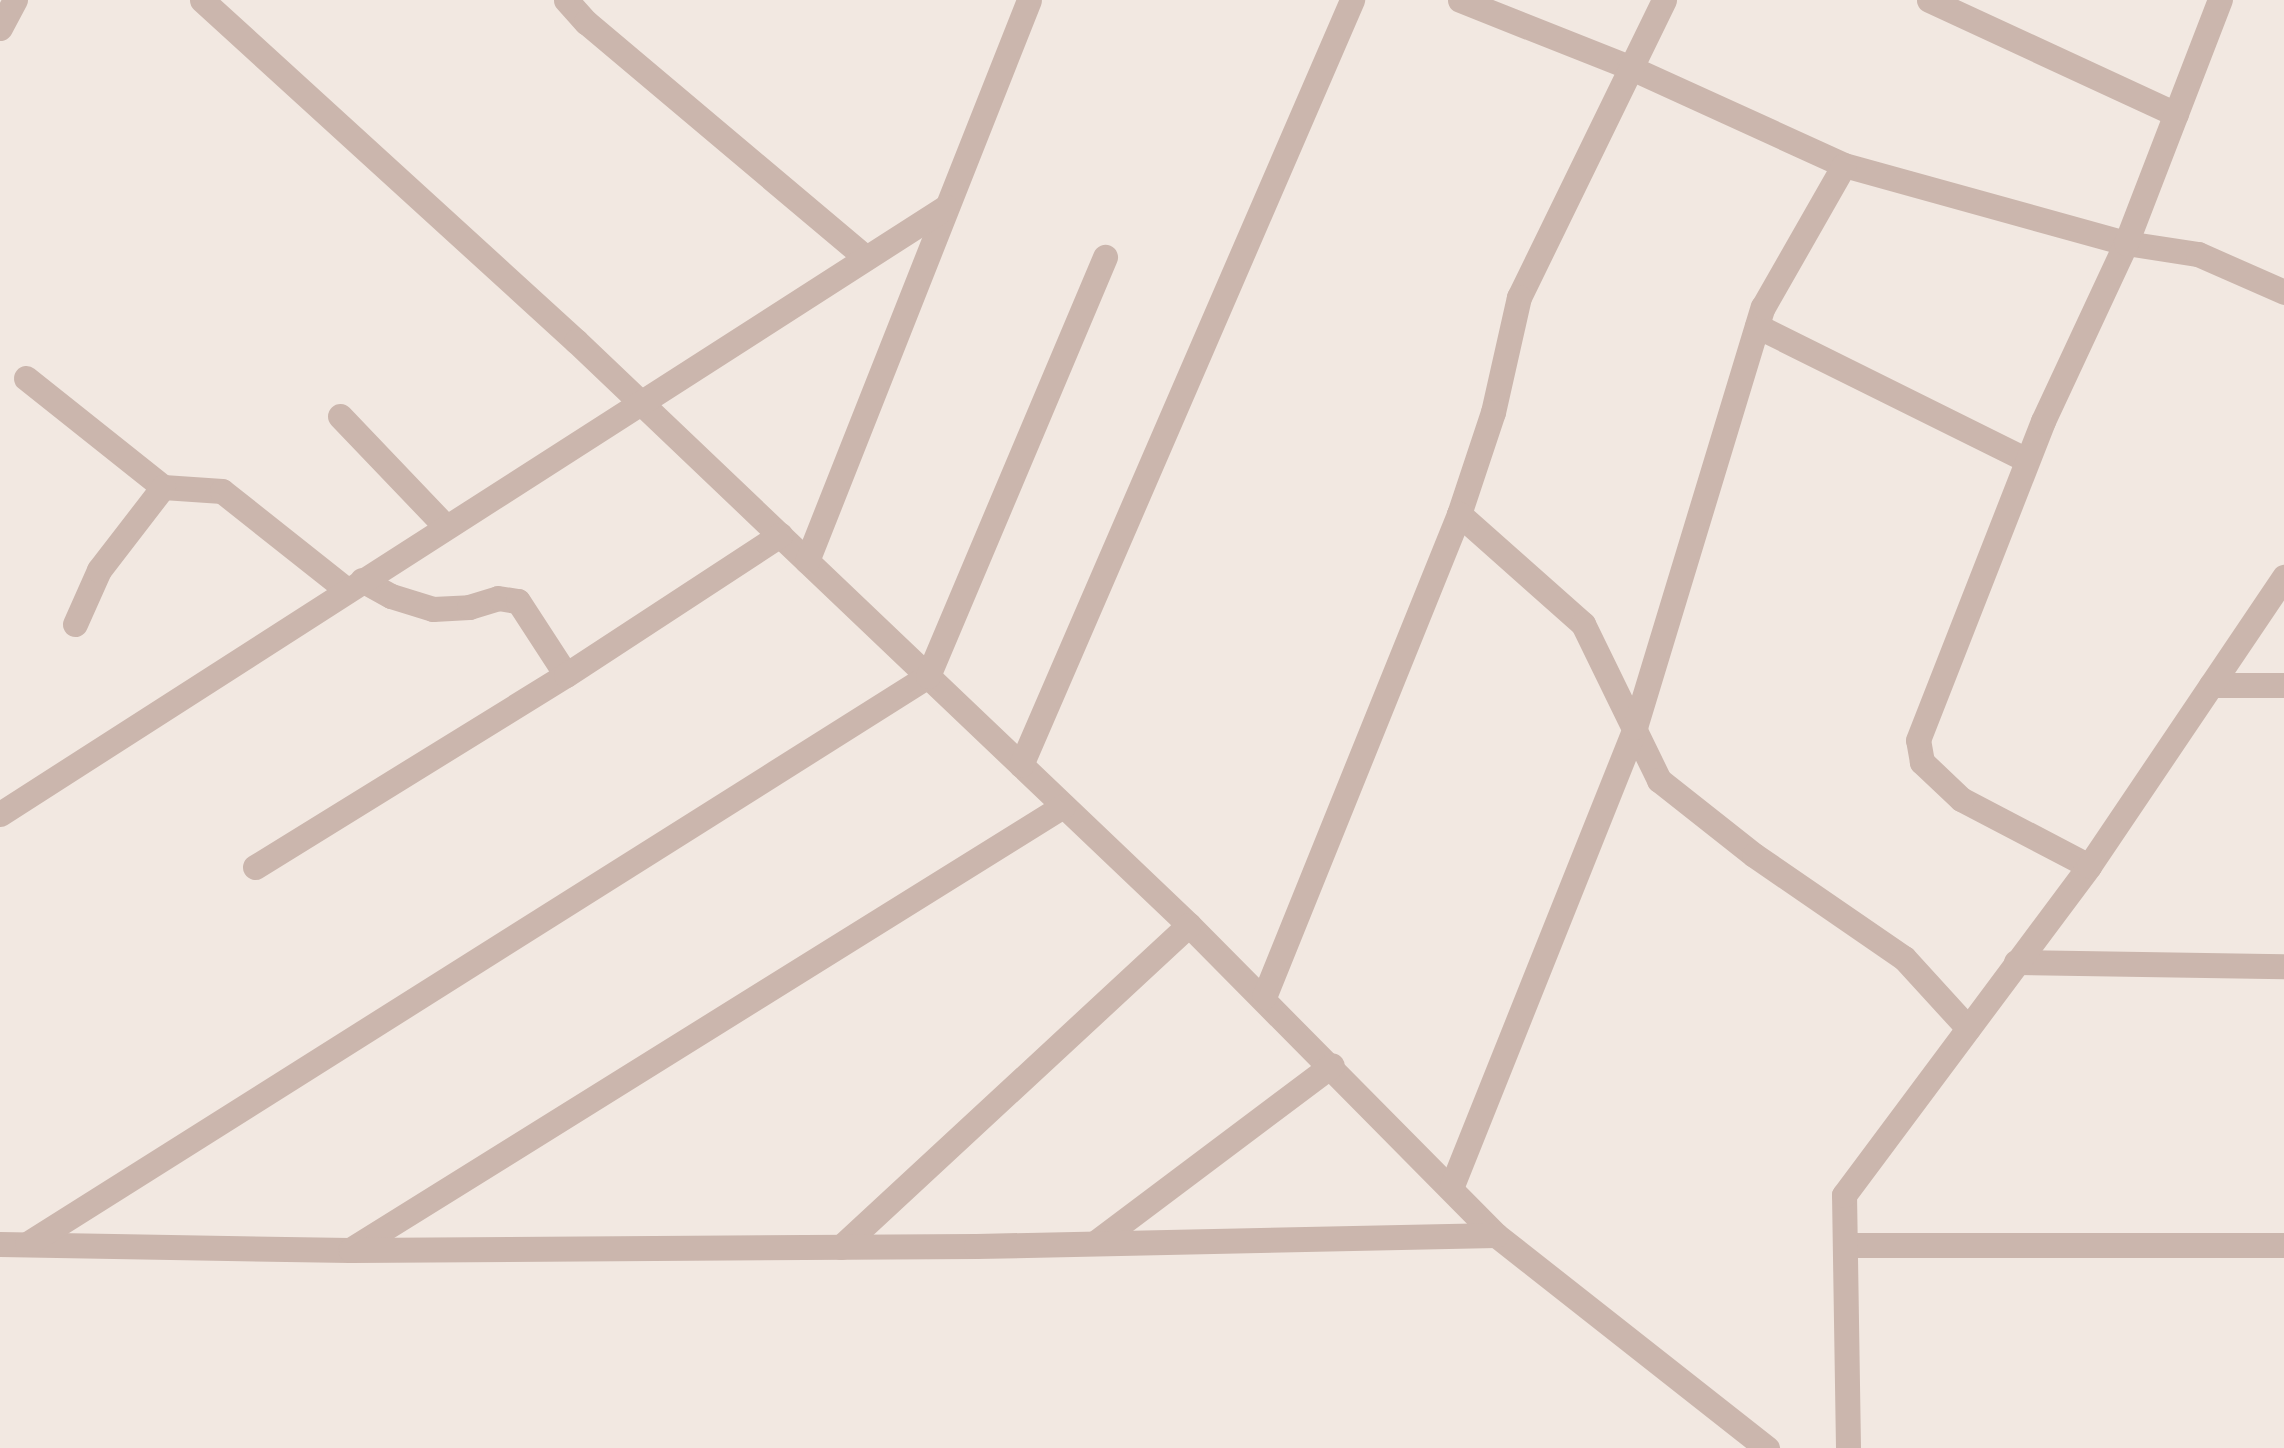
<!DOCTYPE html>
<style>
body{margin:0}
#map{position:relative;width:2284px;height:1448px;overflow:hidden;background:#f2e8e1;font-family:"Alegreya Sans",sans-serif}
div>[style]{position:absolute}
[style*='--x']{left:calc(var(--x)*1px);top:calc(var(--y)*1px);width:calc(var(--w)*1px);rotate:calc(var(--a)*1deg)}
.street>*{height:25px;margin:-12.5px;padding:0 12.5px;transform-origin:12.5px;border-radius:12.5px;background:#cbb6ad}
span{translate:-50% -50%;white-space:nowrap;text-align:center;line-height:1.15;-webkit-text-stroke:10px #faf3ee;paint-order:stroke}
</style>
<div id="map">
<div class="street">
<div style="--x:202;--y:0;--w:506;--a:42.36"></div>
<div style="--x:576;--y:341;--w:847;--a:43.61"></div>
<div style="--x:1189;--y:925;--w:436;--a:45.3"></div>
<div style="--x:1496;--y:1235;--w:345;--a:38.2"></div>
<div style="--x:566;--y:0;--w:30;--a:48"></div>
<div style="--x:586;--y:22;--w:366;--a:40.1"></div>
<div style="--x:1460;--y:0;--w:182;--a:21.6"></div>
<div style="--x:1629;--y:67;--w:236;--a:24.5"></div>
<div style="--x:1844;--y:165;--w:293;--a:15.5"></div>
<div style="--x:2126;--y:243;--w:73;--a:8.7"></div>
<div style="--x:2198;--y:254;--w:94;--a:23.8"></div>
<div style="--x:1664;--y:0;--w:331;--a:116"></div>
<div style="--x:1519;--y:297;--w:118;--a:102.7"></div>
<div style="--x:1493;--y:412;--w:108;--a:108.4"></div>
<div style="--x:1459;--y:514;--w:166;--a:41.6"></div>
<div style="--x:1583;--y:624;--w:174;--a:64"></div>
<div style="--x:1659;--y:780;--w:121;--a:38.3"></div>
<div style="--x:1754;--y:855;--w:182;--a:34.5"></div>
<div style="--x:1904;--y:958;--w:95;--a:47.6"></div>
<div style="--x:1929;--y:0;--w:272;--a:24.8"></div>
<div style="--x:0;--y:28;--w:32;--a:-62"></div>
<div style="--x:1757;--y:326;--w:301;--a:26.4"></div>
<div style="--x:26;--y:378;--w:175;--a:38.5"></div>
<div style="--x:163;--y:487;--w:59;--a:3.9"></div>
<div style="--x:222;--y:491;--w:159;--a:38.4"></div>
<div style="--x:340;--y:416;--w:152;--a:46.3"></div>
<div style="--x:807;--y:561;--w:603;--a:-68.41"></div>
<div style="--x:362;--y:580;--w:33;--a:29"></div>
<div style="--x:391;--y:596;--w:44;--a:17.2"></div>
<div style="--x:433;--y:609;--w:36;--a:-3"></div>
<div style="--x:469;--y:607;--w:30;--a:-17"></div>
<div style="--x:498;--y:598;--w:20;--a:9"></div>
<div style="--x:518;--y:601;--w:88;--a:57"></div>
<div style="--x:75;--y:624;--w:59;--a:-66"></div>
<div style="--x:99;--y:570;--w:105;--a:-52.4"></div>
<div style="--x:2211;--y:685;--w:73;--a:0"></div>
<div style="--x:1021;--y:765;--w:834;--a:-66.6"></div>
<div style="--x:0;--y:814;--w:1124;--a:-32.69"></div>
<div style="--x:2089;--y:866;--w:144;--a:-152.4"></div>
<div style="--x:1961;--y:799;--w:54;--a:-136.5"></div>
<div style="--x:1922;--y:762;--w:22;--a:-100"></div>
<div style="--x:1918;--y:740;--w:343;--a:-68.6"></div>
<div style="--x:2043;--y:421;--w:196;--a:-65"></div>
<div style="--x:2126;--y:243;--w:261;--a:-68.9"></div>
<div style="--x:255;--y:867;--w:365;--a:-31.7"></div>
<div style="--x:566;--y:675;--w:256;--a:-33.2"></div>
<div style="--x:2016;--y:962;--w:268;--a:0.9"></div>
<div style="--x:1264;--y:997;--w:521;--a:-68.01"></div>
<div style="--x:1451;--y:1188;--w:496;--a:-68.2"></div>
<div style="--x:1635;--y:727;--w:439;--a:-73.1"></div>
<div style="--x:1763;--y:307;--w:163;--a:-60.3"></div>
<div style="--x:1095;--y:1243;--w:296;--a:-36.9"></div>
<div style="--x:0;--y:1244;--w:350;--a:1"></div>
<div style="--x:350;--y:1250;--w:840;--a:-31.91"></div>
<div style="--x:27;--y:1244;--w:1065;--a:-32.23"></div>
<div style="--x:928;--y:676;--w:455;--a:-67.1"></div>
<div style="--x:1845;--y:1245;--w:439;--a:0"></div>
<div style="--x:841;--y:1247;--w:474;--a:-42.8"></div>
<div style="--x:351;--y:1250;--w:625;--a:-0.37"></div>
<div style="--x:976;--y:1246;--w:520;--a:-1.21"></div>
<div style="--x:1848;--y:1448;--w:253;--a:-90.9"></div>
<div style="--x:1844;--y:1195;--w:410;--a:-53.3"></div>
<div style="--x:2089;--y:866;--w:349;--a:-56"></div>
</div>
</div>
